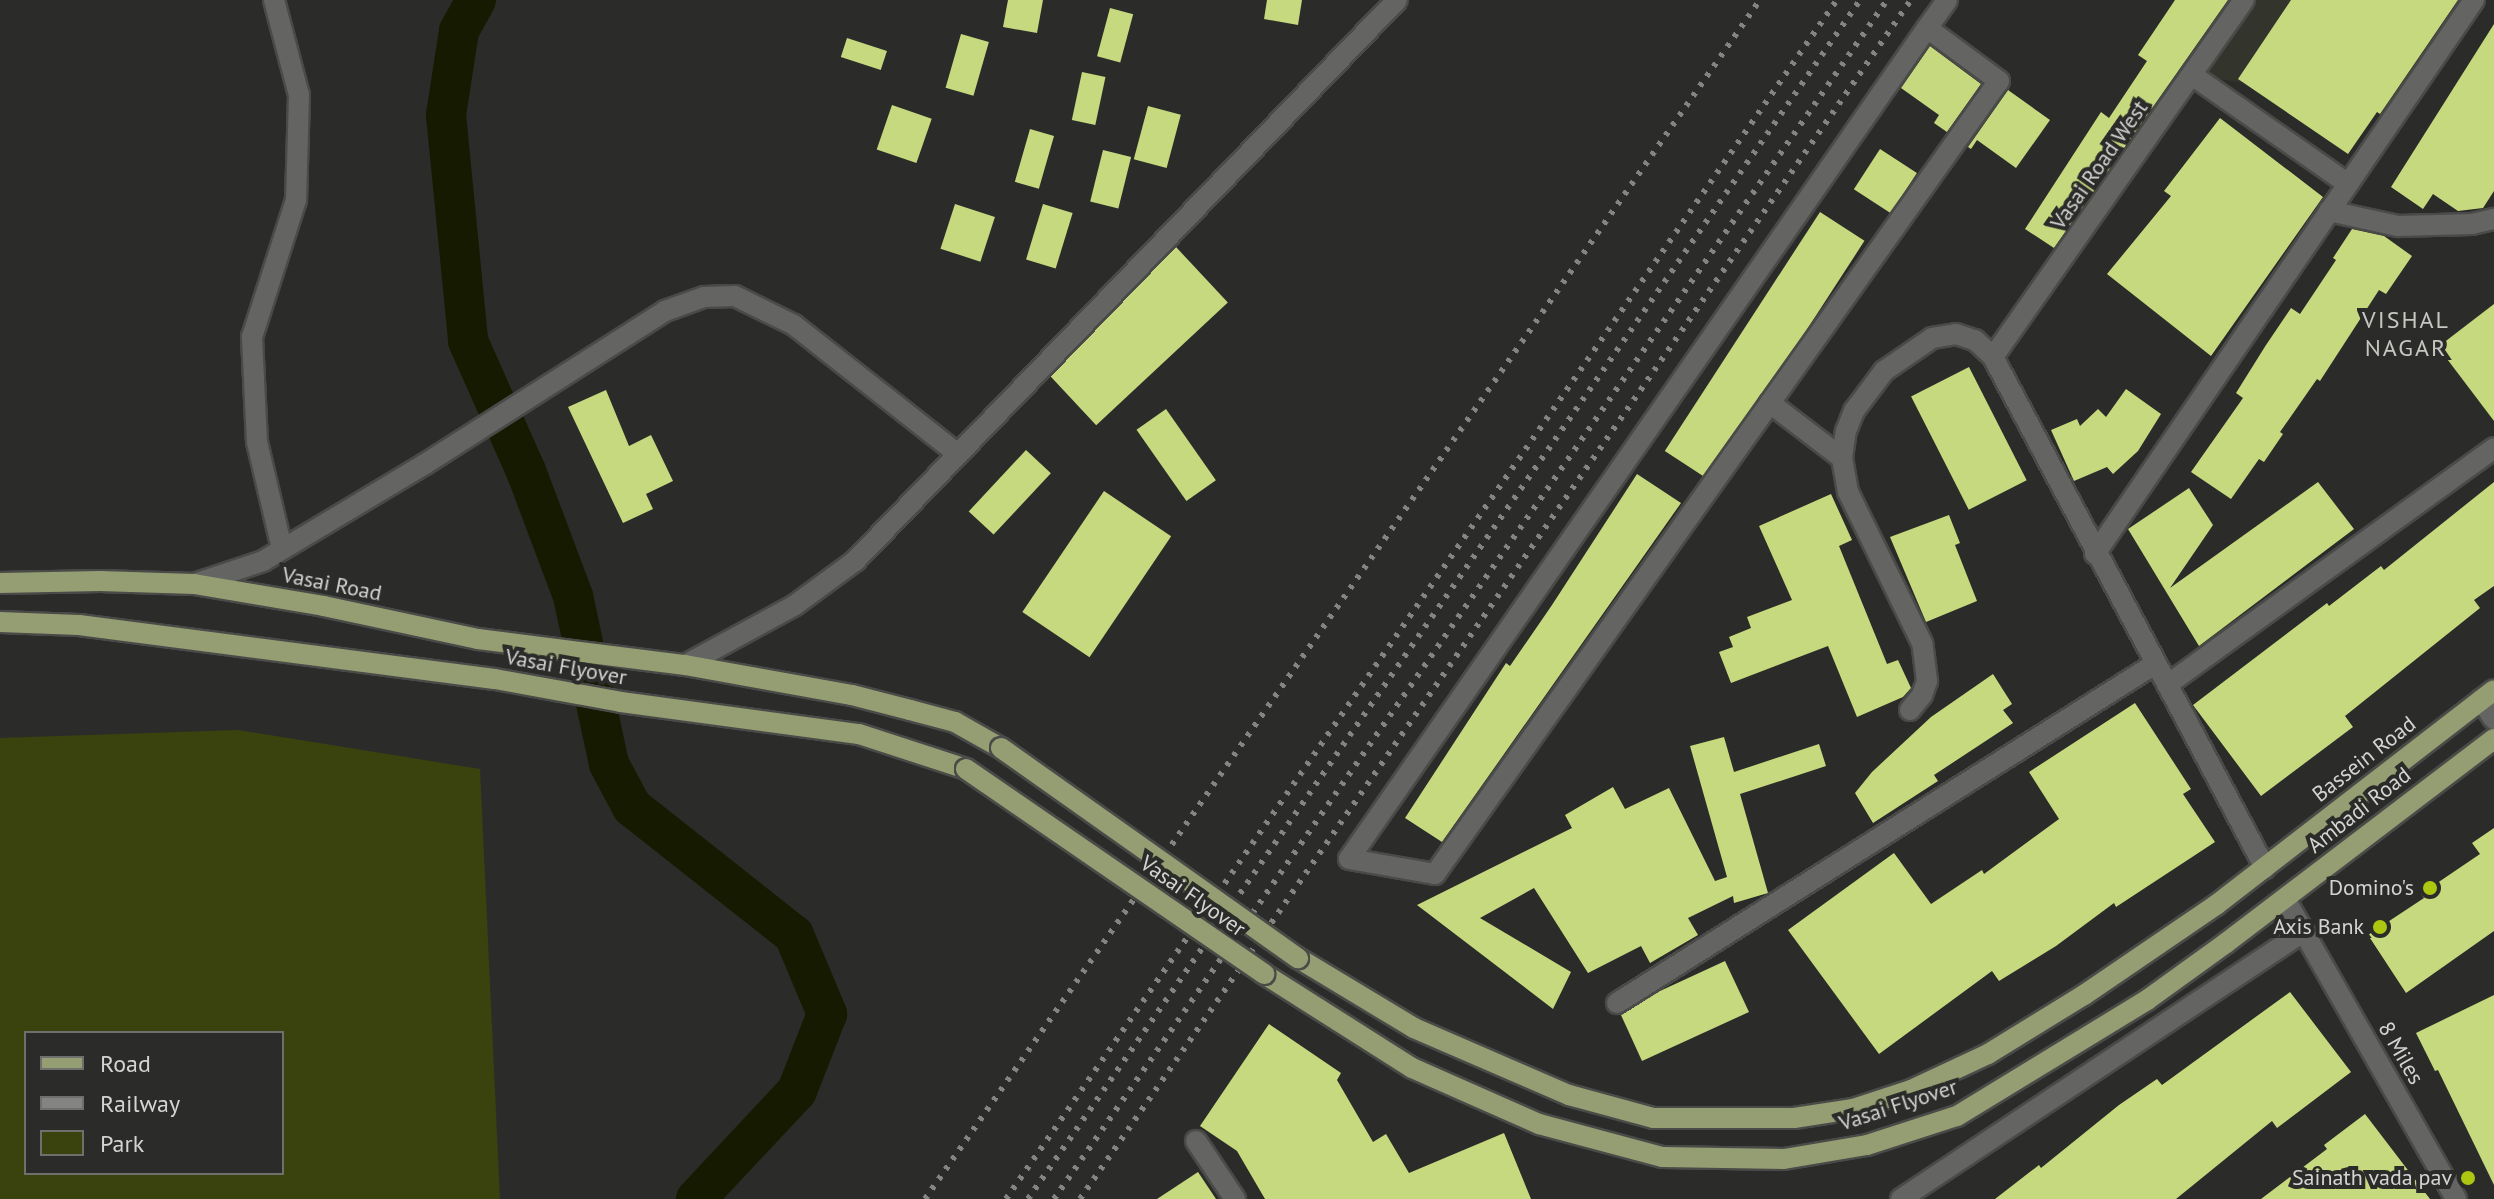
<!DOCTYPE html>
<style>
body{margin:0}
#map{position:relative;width:2494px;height:1199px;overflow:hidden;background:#2b2c29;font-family:"PT Sans",sans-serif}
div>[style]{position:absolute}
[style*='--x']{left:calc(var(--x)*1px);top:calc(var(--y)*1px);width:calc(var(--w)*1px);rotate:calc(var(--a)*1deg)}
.built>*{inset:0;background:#33352d}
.green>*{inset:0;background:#3a430d}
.river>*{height:40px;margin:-20px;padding:0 20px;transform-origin:20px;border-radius:20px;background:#161a01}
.building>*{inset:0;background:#c6d97e;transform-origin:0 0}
.roads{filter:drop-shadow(2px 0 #4a4a48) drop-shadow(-2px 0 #4a4a48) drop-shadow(0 2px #4a4a48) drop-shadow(0 -2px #4a4a48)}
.minor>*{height:20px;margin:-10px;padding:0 10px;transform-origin:10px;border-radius:10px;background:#646562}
.major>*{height:20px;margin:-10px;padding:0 10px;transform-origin:10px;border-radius:10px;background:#949e72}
.rail>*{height:6px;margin-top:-3px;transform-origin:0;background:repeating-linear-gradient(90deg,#848582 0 4px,transparent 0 12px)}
.bridges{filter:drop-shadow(2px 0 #4a4a48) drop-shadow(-2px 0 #4a4a48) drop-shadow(0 2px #4a4a48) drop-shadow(0 -2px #4a4a48)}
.major-bridge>*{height:20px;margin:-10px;padding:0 10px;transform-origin:10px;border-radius:10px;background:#949e72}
.dots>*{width:22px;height:22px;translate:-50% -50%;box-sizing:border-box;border:4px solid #2b2c29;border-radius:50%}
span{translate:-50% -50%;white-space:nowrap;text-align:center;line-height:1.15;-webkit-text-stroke:8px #2b2c29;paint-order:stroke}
.street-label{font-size:22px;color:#d4d5d3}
.poi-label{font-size:22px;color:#d4d5d3}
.right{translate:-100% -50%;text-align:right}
.neighbourhood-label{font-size:24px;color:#c6c7c3;letter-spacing:2px}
.legend{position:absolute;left:24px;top:1031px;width:260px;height:144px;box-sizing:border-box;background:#2b2c29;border:2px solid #6f706d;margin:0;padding:10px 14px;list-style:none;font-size:24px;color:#d4d5d3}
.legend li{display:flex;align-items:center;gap:16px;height:40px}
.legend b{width:40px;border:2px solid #6f706d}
</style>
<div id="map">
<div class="built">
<div style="clip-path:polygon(2244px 0,2380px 0,2401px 106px,2192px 75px)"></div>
</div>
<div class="green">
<div style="clip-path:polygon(evenodd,238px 730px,480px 769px,500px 1199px,0 1199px,0 738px,238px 730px,26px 1033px,282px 1033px,282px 1173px,26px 1173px,26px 1033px)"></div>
</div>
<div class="river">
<div style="--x:476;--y:0;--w:35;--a:119"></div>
<div style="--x:459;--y:31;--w:85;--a:98.8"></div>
<div style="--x:446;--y:115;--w:227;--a:84.4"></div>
<div style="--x:468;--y:341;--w:142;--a:66"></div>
<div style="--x:526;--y:471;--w:134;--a:69.4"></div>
<div style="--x:573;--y:596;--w:172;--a:77.9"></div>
<div style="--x:609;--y:764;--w:49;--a:61.9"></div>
<div style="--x:632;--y:807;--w:206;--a:38.3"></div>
<div style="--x:794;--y:935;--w:86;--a:67.3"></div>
<div style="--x:827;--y:1014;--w:83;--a:111.3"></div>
<div style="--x:797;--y:1091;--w:148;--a:133.1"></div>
</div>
<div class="building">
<div style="clip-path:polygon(1008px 0,1043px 0,1037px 33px,1003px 27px)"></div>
<div style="clip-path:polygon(1267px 0,1302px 0,1298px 25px,1264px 19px)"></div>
<div style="clip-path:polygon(2175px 0,2228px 0,2054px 248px,2025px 229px,2101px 112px,2109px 118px,2147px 61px,2138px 55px)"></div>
<div style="clip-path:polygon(2291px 0,2458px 0,2380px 114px,2377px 112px,2348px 154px,2238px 79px)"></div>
<div style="left:1110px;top:8px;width:24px;height:50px;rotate:15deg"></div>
<div style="clip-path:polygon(2494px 24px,2494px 191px,2483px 208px,2458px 211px,2433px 194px,2423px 209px,2391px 187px)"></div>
<div style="left:961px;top:34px;width:29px;height:56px;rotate:16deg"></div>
<div style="left:847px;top:38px;width:42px;height:20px;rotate:18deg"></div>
<div style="clip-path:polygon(1930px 46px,1981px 84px,1947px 132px,1934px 123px,1939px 115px,1901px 88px)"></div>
<div style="left:1082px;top:72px;width:24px;height:49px;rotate:12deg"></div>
<div style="clip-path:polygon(2008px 90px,2050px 120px,2016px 168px,1977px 140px,1971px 149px,1968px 147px)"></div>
<div style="left:892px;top:105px;width:42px;height:47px;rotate:19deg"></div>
<div style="left:1148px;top:106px;width:34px;height:55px;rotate:15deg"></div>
<div style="clip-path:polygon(2220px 118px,2323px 197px,2211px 356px,2107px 274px,2171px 196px,2164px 191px)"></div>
<div style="left:1030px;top:129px;width:25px;height:55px;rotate:16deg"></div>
<div style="left:1880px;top:149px;width:44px;height:48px;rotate:33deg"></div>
<div style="left:1103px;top:150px;width:29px;height:53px;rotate:14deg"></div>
<div style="left:955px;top:204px;width:42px;height:47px;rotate:18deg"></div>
<div style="left:1043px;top:204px;width:31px;height:58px;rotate:17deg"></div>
<div style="left:1820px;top:212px;width:53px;height:285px;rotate:33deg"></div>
<div style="clip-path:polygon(2352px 229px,2384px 236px,2412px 256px,2386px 294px,2379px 290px,2320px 381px,2317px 379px,2280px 432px,2283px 434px,2264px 462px,2259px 459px,2231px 499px,2191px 472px,2243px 398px,2236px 393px,2266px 345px,2291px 308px,2300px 314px,2336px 260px,2333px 258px)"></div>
<div style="left:1176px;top:247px;width:76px;height:180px;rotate:47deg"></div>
<div style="clip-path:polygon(2494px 304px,2494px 421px,2438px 347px)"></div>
<div style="left:1969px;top:367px;width:127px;height:65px;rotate:63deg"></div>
<div style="clip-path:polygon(2126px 389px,2161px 414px,2138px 451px,2113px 474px,2107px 467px,2074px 481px,2051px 430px,2077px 419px,2080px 426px,2098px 409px,2106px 417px)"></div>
<div style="clip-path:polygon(606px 390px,629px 446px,651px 435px,673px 481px,646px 494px,653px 509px,623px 523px,568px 407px)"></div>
<div style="left:1166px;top:409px;width:87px;height:36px;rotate:55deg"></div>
<div style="left:1026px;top:450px;width:34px;height:84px;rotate:43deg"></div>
<div style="clip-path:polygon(1637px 474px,1681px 503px,1442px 842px,1405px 818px,1506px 663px,1510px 666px,1552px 605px)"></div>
<div style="clip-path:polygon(2318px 482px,2354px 529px,2199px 646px,2128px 529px,2189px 488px,2213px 525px,2170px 588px)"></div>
<div style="clip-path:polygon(2494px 482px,2494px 586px,2474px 600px,2480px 608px,2345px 716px,2353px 727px,2261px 796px,2193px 705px,2327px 603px,2329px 606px,2381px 566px,2384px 570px)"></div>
<div style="left:1104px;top:491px;width:81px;height:146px;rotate:34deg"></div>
<div style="clip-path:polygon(1831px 494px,1852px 540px,1839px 546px,1887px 664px,1898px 660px,1911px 688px,1903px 697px,1857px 717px,1828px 646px,1731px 683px,1719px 652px,1733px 647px,1729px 637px,1751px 628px,1747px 617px,1792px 600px,1759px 526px)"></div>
<div style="clip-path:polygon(1949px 515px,1960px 543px,1955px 545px,1977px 601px,1926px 622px,1890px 537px)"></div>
<div style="clip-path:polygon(1993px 674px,2012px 704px,2003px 710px,2013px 723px,1934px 775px,1938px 781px,1873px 823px,1855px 793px,1872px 772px,1931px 717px)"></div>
<div style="clip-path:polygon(2135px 703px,2191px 789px,2183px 794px,2215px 842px,2116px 907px,2114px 903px,2056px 946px,1999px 981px,1992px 971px,1879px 1054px,1788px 930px,1894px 853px,1931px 904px,1982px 870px,1984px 874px,2059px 819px,2029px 772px)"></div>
<div style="clip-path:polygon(1724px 737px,1734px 772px,1819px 744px,1826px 766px,1740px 794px,1768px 893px,1734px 903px,1733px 896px,1688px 918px,1698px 935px,1650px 963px,1641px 946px,1588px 973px,1534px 888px,1480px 918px,1571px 972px,1553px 1009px,1417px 905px,1572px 828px,1565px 815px,1613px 787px,1625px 809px,1669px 788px,1715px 881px,1727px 877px,1690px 746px)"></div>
<div style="clip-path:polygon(2494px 828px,2494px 931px,2406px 993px,2368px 935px,2424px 898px,2421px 894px,2480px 854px,2472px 843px)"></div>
<div style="clip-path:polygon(1725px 961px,1749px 1012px,1642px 1061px,1621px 1015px,1660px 991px)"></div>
<div style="clip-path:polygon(2290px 992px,2351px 1072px,2277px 1128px,2272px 1121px,2176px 1199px,1995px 1199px,2039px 1165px,2041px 1168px,2119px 1105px,2157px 1079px,2162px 1085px)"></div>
<div style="clip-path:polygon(2494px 995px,2494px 1185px,2438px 1070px,2435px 1071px,2416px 1033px)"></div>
<div style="clip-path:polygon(1269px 1024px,1341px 1073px,1337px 1080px,1373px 1142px,1386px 1134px,1409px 1173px,1504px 1133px,1531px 1199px,1265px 1199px,1237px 1151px,1200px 1126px)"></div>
<div style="clip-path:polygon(2365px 1114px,2430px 1199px,2261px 1199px,2327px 1149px,2324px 1145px)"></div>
<div style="clip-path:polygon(1198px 1172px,1216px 1199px,1157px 1199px)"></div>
</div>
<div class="roads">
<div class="minor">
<div style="--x:274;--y:0;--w:98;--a:75.3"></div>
<div style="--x:299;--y:95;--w:105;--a:91.6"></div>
<div style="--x:296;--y:200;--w:144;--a:107.8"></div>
<div style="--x:252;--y:337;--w:105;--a:87.3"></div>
<div style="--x:257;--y:442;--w:110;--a:76.8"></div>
<div style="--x:1927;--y:28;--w:34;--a:-54"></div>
<div style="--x:2192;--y:75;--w:190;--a:34.9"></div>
<div style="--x:2329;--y:211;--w:71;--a:12.3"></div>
<div style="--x:2398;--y:226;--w:74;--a:-1.5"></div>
<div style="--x:2472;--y:224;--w:23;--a:-13"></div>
<div style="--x:1993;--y:357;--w:436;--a:-54.9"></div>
<div style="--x:1770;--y:403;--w:395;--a:-54.6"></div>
<div style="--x:1999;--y:81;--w:89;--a:-143.6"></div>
<div style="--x:1927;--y:28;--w:1012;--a:124.82"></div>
<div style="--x:1349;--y:859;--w:87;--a:9.9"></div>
<div style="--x:1435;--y:874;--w:578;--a:-54.58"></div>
<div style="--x:1770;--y:403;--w:91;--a:37.4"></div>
<div style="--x:2095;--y:554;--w:671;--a:-55.62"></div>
<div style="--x:194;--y:584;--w:73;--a:-18.4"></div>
<div style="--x:263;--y:561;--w:189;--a:-30.9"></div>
<div style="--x:425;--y:464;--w:285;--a:-32.5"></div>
<div style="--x:665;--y:311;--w:41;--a:-19.7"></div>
<div style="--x:704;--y:297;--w:31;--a:-2"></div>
<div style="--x:735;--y:296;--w:66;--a:26.2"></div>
<div style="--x:794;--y:325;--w:209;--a:38.2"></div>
<div style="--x:685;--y:665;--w:125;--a:-28.6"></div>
<div style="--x:795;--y:605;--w:74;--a:-36.3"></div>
<div style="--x:855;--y:561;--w:780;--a:-45.99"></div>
<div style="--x:2167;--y:685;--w:404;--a:-35.9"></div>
<div style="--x:2481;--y:700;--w:23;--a:56"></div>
<div style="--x:1910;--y:710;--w:19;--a:-51"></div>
<div style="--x:1922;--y:695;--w:15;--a:-70"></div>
<div style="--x:1927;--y:681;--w:38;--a:-97"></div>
<div style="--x:1922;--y:643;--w:168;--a:-116.1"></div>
<div style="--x:1848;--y:492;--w:35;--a:-100"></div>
<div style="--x:1842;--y:458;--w:27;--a:-82"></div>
<div style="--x:1846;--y:431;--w:22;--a:-68"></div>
<div style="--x:1854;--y:411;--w:50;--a:-53.1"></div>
<div style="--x:1884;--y:371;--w:58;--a:-34.5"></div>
<div style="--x:1932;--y:338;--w:24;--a:-9"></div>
<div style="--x:1956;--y:334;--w:20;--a:18"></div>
<div style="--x:1975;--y:340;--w:25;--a:43"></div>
<div style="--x:1993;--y:357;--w:579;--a:61.97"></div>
<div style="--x:2285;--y:899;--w:345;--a:60.3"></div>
<div style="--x:1617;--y:1003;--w:636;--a:-32.22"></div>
<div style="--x:1196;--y:1141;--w:70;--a:56.1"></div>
<div style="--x:1901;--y:1199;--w:484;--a:-33.6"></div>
</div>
<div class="major">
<div style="--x:0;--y:583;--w:100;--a:-1.1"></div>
<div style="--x:100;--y:581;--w:94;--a:1.8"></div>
<div style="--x:194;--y:584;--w:132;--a:9.6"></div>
<div style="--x:324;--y:606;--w:157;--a:12.1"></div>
<div style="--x:478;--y:639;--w:209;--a:7.2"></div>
<div style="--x:685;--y:665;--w:170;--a:10.2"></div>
<div style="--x:852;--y:695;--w:60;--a:14.5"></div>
<div style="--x:910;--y:710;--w:47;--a:14.9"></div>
<div style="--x:955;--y:722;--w:53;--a:29.5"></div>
<div style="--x:0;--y:622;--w:79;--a:2.2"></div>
<div style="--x:79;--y:625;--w:419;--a:7.4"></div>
<div style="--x:495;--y:679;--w:128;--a:10.3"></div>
<div style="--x:621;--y:702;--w:240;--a:7.7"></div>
<div style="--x:859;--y:734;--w:113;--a:18.1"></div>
<div style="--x:1298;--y:958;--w:135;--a:31.1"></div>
<div style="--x:1414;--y:1028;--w:169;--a:23.4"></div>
<div style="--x:1569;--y:1095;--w:87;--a:15.3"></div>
<div style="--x:1653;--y:1118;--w:141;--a:0"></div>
<div style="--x:1794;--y:1118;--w:60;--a:-8.7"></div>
<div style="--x:1853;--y:1109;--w:61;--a:-18.1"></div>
<div style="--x:1911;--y:1090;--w:85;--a:-25.1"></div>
<div style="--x:1988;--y:1054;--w:113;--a:-31.6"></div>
<div style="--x:2084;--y:995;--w:160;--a:-34.3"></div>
<div style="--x:2216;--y:905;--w:351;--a:-37.7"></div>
<div style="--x:1264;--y:974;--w:175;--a:32.4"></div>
<div style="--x:1412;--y:1068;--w:139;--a:23.8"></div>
<div style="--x:1539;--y:1124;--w:127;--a:15"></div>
<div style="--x:1662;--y:1157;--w:122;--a:0.9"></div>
<div style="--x:1784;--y:1159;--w:84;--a:-9.6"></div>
<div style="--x:1867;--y:1145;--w:95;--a:-17.9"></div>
<div style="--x:1957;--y:1116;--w:223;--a:-31.4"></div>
<div style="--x:2147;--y:1000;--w:97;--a:-35.8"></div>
<div style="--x:2226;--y:943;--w:337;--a:-37.3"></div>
</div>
</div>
<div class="rail">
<div style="--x:925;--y:1199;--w:1461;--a:-55.15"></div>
<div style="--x:1006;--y:1199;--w:1459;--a:-55.28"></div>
<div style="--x:1028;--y:1199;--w:1459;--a:-55.24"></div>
<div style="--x:1054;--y:1199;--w:1460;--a:-55.21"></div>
<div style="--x:1080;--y:1199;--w:1459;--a:-55.28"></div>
</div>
<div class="bridges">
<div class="major-bridge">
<div style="--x:1001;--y:748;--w:364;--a:35.3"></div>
<div style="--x:966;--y:769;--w:362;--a:34.5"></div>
</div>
</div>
<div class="dots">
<div style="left:2430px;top:888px;background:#acc611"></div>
<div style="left:2380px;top:927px;background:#acc611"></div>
<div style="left:2468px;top:1178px;background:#acc611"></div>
</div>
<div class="street-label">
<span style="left:2099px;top:165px;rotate:-55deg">Vasai Road West</span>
<span style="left:332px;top:584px;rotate:11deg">Vasai Road</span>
<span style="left:566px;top:667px;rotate:10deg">Vasai Flyover</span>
<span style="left:2364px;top:759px;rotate:-38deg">Bassein Road</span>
<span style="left:2359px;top:810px;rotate:-38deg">Ambadi Road</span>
<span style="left:1193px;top:896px;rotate:35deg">Vasai Flyover</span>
<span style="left:2401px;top:1053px;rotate:60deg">8 Miles</span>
<span style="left:1898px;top:1105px;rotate:-18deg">Vasai Flyover</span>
</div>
<div class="poi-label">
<span class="right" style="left:2414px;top:888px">Domino's</span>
<span class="right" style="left:2364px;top:927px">Axis Bank</span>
<span class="right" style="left:2452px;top:1178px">Sainath vada pav</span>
</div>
<div class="neighbourhood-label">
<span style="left:2406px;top:334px">VISHAL<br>NAGAR</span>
</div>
<ul class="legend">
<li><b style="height:10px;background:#949e72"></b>Road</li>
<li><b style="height:10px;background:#848582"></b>Railway</li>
<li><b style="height:22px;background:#3a430d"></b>Park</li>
</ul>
</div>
